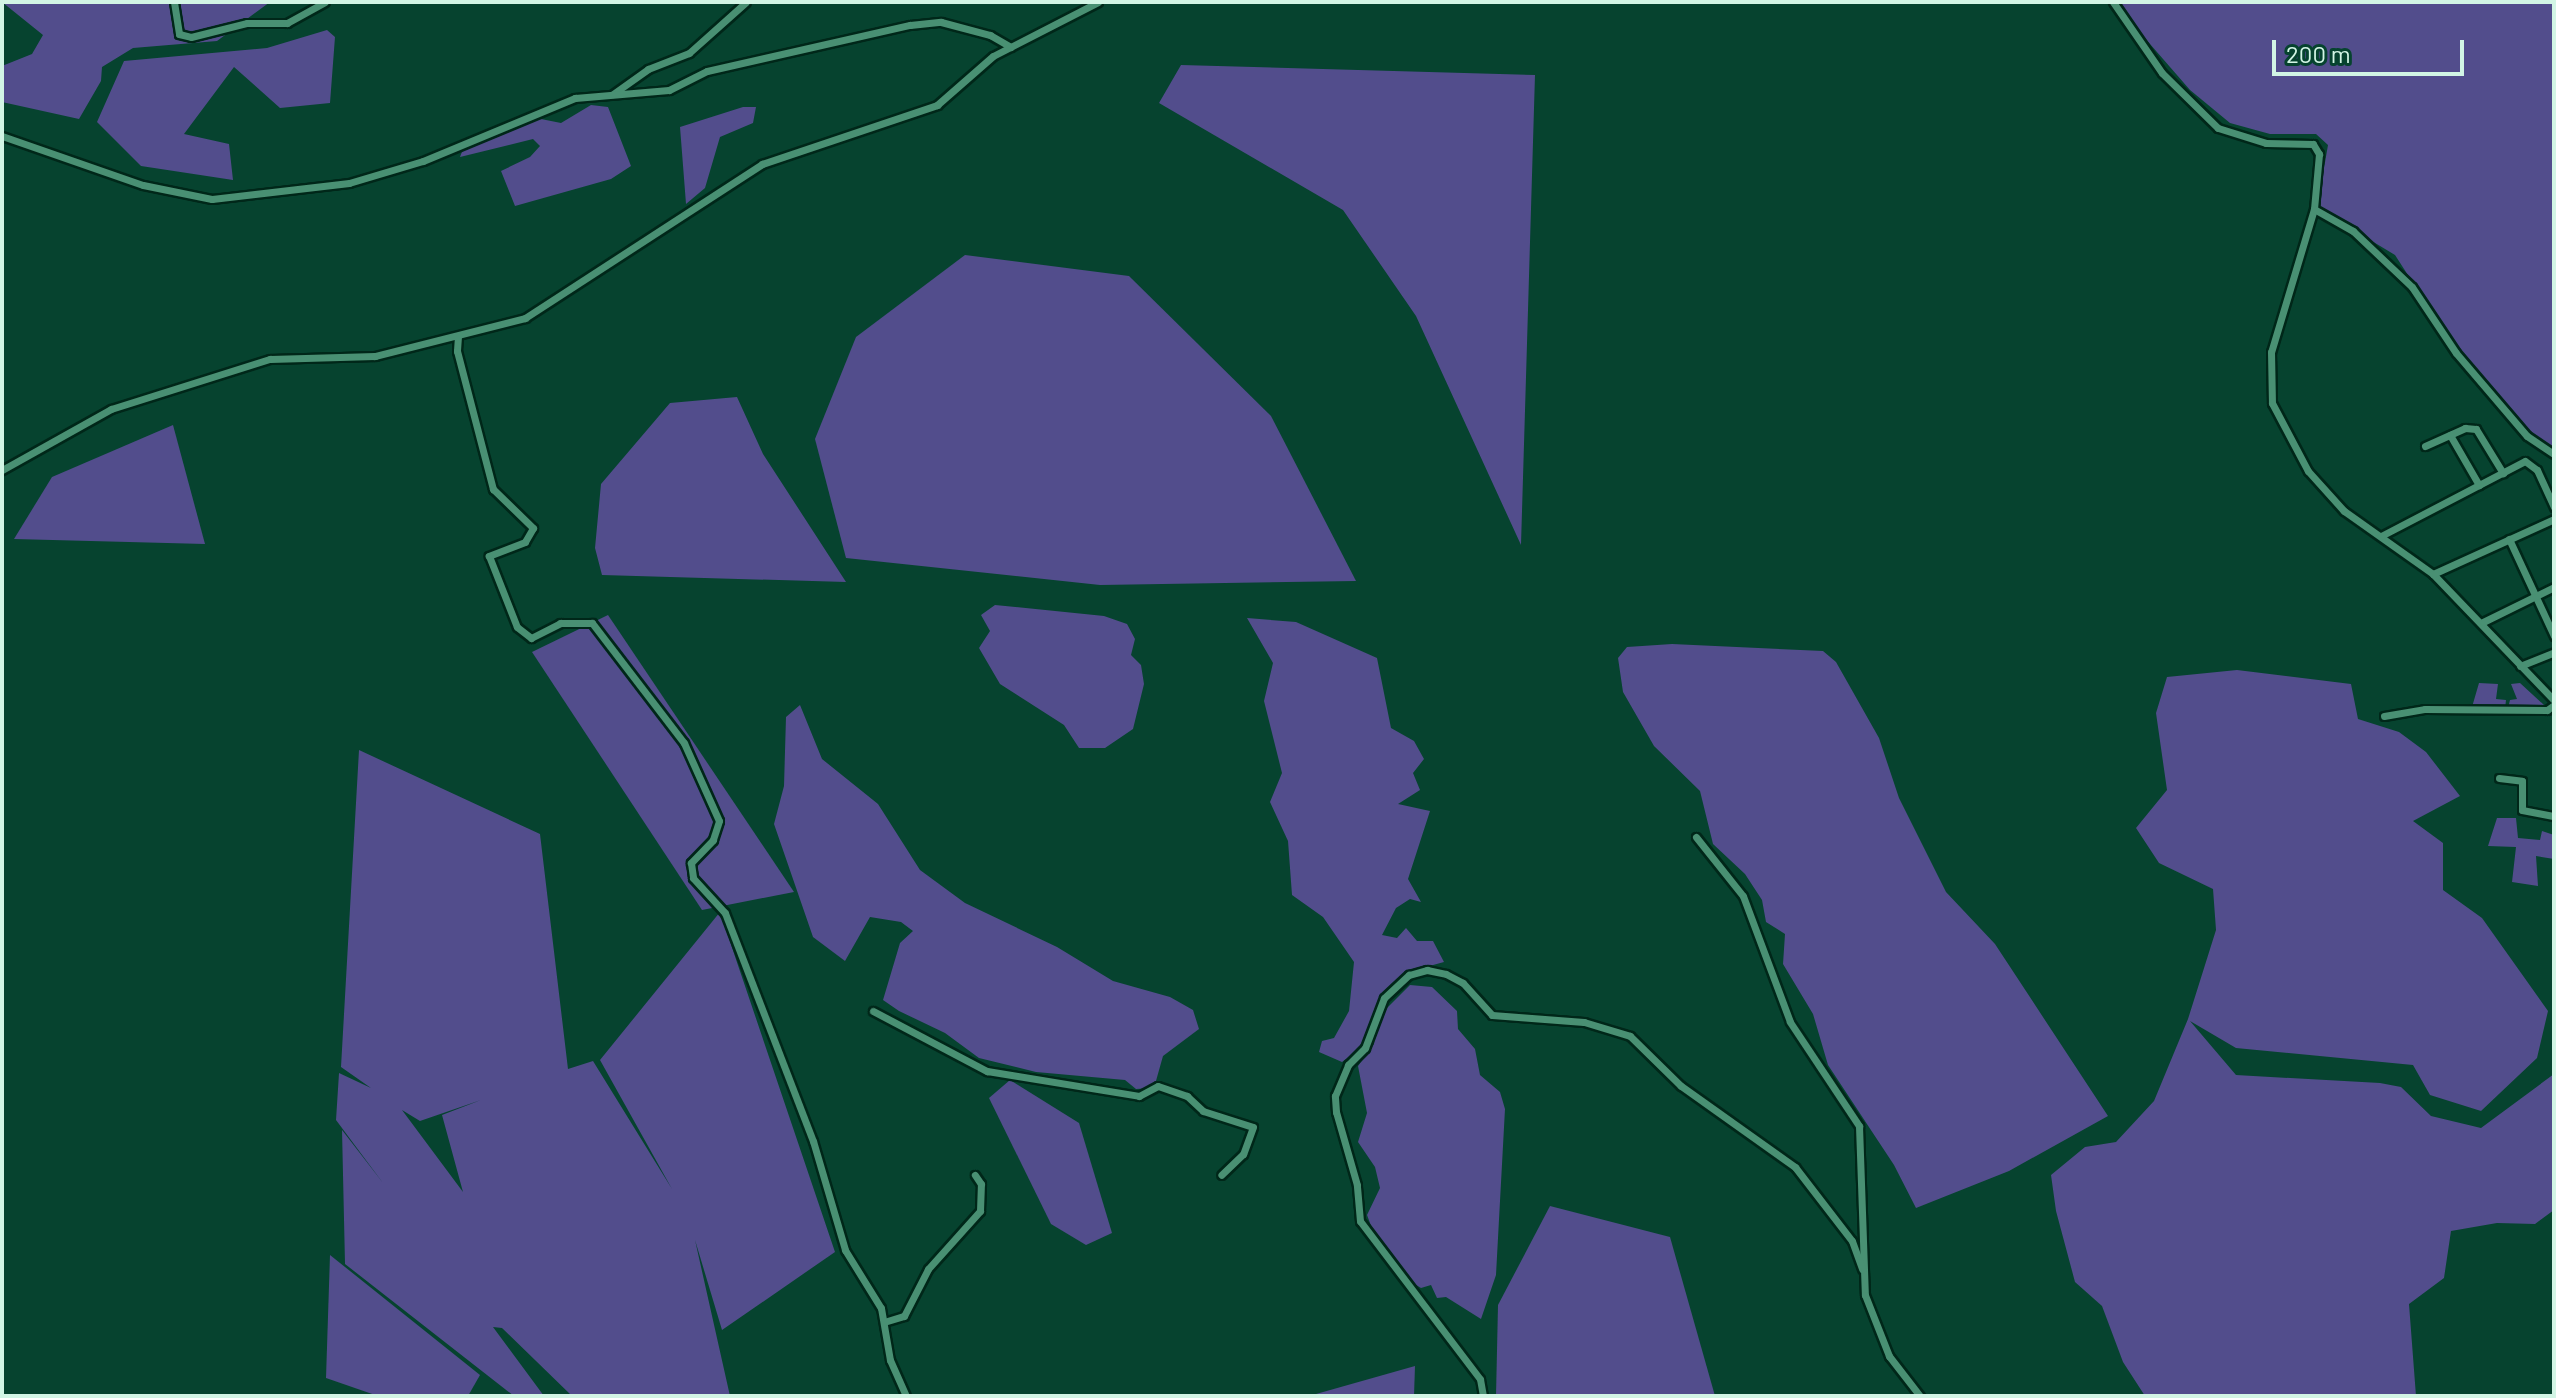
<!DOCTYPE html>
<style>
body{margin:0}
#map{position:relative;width:2556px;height:1398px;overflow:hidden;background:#06432f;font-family:Barlow,sans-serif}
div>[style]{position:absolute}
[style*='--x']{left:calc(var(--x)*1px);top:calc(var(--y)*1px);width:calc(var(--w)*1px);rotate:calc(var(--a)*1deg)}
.green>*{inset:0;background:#524d8c}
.roads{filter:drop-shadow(2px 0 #002719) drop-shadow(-2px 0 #002719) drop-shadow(0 2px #002719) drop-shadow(0 -2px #002719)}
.minor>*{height:7px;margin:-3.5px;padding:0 3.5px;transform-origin:3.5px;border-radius:3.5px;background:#499073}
span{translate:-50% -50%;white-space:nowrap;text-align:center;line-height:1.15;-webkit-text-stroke:8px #06432f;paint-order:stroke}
.frame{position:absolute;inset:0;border:4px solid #d2f5e5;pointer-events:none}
.scale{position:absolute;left:2272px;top:40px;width:192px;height:36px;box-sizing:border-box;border:4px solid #d2f5e5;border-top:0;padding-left:10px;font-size:24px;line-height:28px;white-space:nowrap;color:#d2f5e5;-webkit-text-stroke:6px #06432f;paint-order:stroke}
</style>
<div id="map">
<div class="green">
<div style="clip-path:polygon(2px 2px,92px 4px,270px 2px,217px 41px,133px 48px,102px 67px,101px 81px,79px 119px,2px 102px,2px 66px,32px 54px,43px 35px)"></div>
<div style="clip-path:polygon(2120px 2px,2554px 2px,2554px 450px,2531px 434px,2451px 342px,2395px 255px,2317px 208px,2328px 145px,2316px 134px,2270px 134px,2230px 123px,2190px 90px,2123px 13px)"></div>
<div style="clip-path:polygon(327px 30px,335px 37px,330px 103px,280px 108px,234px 67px,184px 134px,229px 144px,233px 180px,141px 166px,97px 122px,124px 61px,267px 48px)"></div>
<div style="clip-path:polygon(1181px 65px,1535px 75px,1521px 545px,1416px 316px,1343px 210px,1159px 103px)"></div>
<div style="clip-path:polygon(591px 105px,608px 107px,631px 166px,611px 179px,515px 206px,501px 171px,530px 157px,540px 146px,533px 139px,460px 157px,463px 149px,536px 118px,561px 123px)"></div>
<div style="clip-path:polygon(743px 107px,756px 107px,753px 123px,720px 137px,705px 188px,686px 204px,680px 127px)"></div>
<div style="clip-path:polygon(965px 255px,1129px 276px,1271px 416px,1356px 581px,1100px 585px,846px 558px,815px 439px,856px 337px)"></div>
<div style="clip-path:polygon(737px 397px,763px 454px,846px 582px,602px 575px,595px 548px,601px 484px,670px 403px)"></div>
<div style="clip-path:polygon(173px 425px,205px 544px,14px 539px,52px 477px)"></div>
<div style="clip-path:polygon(995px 605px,1104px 616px,1127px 624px,1135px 639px,1131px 655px,1141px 665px,1144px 684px,1133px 729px,1105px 748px,1079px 748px,1064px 725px,1000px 684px,979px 648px,990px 631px,981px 615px)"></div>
<div style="clip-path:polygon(608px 615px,794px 892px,702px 910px,532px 652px)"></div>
<div style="clip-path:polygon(1247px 618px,1296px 622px,1377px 658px,1391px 728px,1414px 741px,1424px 759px,1413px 773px,1420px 790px,1398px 804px,1430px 811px,1408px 879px,1421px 902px,1410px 899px,1396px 908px,1382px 935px,1397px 938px,1406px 928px,1417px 941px,1433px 941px,1444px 962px,1404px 973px,1376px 1007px,1362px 1047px,1342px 1062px,1319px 1052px,1322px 1041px,1334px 1038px,1349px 1011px,1354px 962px,1323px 917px,1292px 895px,1288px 841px,1270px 802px,1282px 773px,1264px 701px,1273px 663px)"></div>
<div style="clip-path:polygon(1672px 644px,1823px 651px,1836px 662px,1879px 738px,1899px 798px,1946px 892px,1995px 944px,2108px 1116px,2009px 1171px,1916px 1208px,1894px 1165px,1828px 1065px,1813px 1014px,1783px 964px,1785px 934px,1766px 922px,1762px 900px,1745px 874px,1713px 844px,1700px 791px,1654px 746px,1623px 692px,1618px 658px,1627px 647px)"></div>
<div style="clip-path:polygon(2237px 670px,2351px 684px,2358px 719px,2399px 732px,2426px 752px,2460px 796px,2413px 821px,2443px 843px,2443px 890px,2482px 918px,2548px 1011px,2537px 1058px,2481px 1111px,2430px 1095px,2413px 1065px,2236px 1048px,2190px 1021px,2236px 1075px,2380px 1083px,2401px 1087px,2431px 1116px,2481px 1128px,2554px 1074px,2554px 1210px,2535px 1224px,2497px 1223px,2451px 1231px,2444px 1278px,2409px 1304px,2416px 1396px,2145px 1396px,2123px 1362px,2102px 1306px,2075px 1282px,2056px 1211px,2051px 1175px,2085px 1147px,2116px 1142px,2154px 1101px,2188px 1019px,2216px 930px,2213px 889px,2159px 863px,2136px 828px,2167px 790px,2156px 713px,2167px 677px)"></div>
<div style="clip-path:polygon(2479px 683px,2498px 684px,2496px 699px,2506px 700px,2505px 709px,2472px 707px)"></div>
<div style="clip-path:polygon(2520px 683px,2544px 705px,2508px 708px,2510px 700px,2517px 699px,2511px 684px)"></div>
<div style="clip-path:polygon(800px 705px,822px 759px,878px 804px,920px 870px,965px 903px,1057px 947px,1113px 981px,1170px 997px,1193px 1010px,1199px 1029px,1163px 1056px,1154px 1088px,1136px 1089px,1125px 1080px,1036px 1072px,979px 1058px,945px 1033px,899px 1011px,883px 1000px,900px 943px,913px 931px,901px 922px,870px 917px,845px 961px,813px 937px,774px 824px,784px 786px,786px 717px)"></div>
<div style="clip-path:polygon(evenodd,359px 750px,540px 834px,568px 1069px,593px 1061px,672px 1189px,600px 1060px,720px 912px,835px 1252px,722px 1330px,695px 1240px,730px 1396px,572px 1396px,502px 1328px,493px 1327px,544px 1396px,514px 1396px,345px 1264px,342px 1130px,383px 1183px,336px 1120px,339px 1073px,371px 1088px,341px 1067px,359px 750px,481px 1100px,442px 1115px,463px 1192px,402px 1110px,420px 1121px,481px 1100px)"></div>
<div style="clip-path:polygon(2497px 818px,2516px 818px,2518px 838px,2540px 840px,2542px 831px,2554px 835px,2554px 859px,2536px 856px,2538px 886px,2512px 882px,2516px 847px,2488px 846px)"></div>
<div style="clip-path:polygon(1410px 985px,1432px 987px,1457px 1011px,1458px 1029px,1475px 1049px,1480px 1075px,1500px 1092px,1505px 1109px,1496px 1275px,1481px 1319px,1446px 1297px,1437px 1298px,1431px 1285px,1421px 1288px,1405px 1278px,1374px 1234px,1367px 1215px,1380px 1188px,1375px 1167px,1358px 1142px,1367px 1113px,1358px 1066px,1374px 1044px,1376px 1019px)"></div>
<div style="clip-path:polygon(1010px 1080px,1079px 1123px,1112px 1233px,1086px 1245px,1051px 1224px,989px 1098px)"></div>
<div style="clip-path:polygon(1550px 1206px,1670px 1237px,1715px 1396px,1496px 1396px,1498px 1305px)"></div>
<div style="clip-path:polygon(330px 1255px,480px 1375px,468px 1396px,378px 1396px,326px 1378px)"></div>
<div style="clip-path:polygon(1415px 1366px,1414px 1396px,1309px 1396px)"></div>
</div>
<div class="roads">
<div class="minor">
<div style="--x:174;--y:2;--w:32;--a:81"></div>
<div style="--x:179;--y:34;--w:12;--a:14"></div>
<div style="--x:191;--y:37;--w:58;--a:-14"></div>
<div style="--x:247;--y:23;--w:40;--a:0"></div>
<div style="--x:287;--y:23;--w:43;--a:-28.9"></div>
<div style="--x:2113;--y:2;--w:86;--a:55.4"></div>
<div style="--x:2162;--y:73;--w:78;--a:44.5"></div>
<div style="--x:2218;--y:128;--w:50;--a:17.4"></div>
<div style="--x:2266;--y:143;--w:47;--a:1.2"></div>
<div style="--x:2313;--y:144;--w:12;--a:59"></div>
<div style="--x:2319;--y:154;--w:55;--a:95.2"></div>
<div style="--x:2314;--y:209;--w:149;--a:106.7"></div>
<div style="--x:2271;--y:352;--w:51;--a:88.9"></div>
<div style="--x:2272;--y:403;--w:77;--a:62.1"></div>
<div style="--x:2308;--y:471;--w:54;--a:48"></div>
<div style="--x:2344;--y:511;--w:109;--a:35.3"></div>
<div style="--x:2433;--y:574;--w:175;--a:46.2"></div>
<div style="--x:613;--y:94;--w:43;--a:-35.5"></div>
<div style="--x:648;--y:69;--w:44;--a:-21.3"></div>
<div style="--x:689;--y:53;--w:76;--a:-41.8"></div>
<div style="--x:2;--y:136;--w:149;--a:19.2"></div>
<div style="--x:143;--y:185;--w:70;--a:11.5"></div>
<div style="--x:212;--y:199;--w:138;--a:-6.7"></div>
<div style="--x:349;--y:183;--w:77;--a:-16.6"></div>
<div style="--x:423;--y:161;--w:165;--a:-22.5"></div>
<div style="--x:575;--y:98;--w:94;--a:-4.9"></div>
<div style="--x:669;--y:90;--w:42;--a:-26.6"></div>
<div style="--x:707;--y:71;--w:208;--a:-12.8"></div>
<div style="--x:910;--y:25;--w:31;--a:-6"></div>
<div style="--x:941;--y:22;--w:51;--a:14.9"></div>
<div style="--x:990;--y:35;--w:24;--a:30"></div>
<div style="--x:2314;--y:209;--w:45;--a:29.4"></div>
<div style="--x:2353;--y:231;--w:81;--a:43.5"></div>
<div style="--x:2412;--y:287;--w:79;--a:56.3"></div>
<div style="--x:2456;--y:353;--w:109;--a:49.5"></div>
<div style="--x:2527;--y:436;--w:32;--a:34"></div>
<div style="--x:458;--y:336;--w:15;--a:94"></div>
<div style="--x:457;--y:351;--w:143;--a:75.4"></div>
<div style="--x:493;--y:489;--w:56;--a:44.3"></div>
<div style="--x:533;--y:528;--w:16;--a:120"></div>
<div style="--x:525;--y:542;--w:39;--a:159"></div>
<div style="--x:489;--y:556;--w:76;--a:68.5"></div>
<div style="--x:517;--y:627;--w:18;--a:38"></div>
<div style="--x:531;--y:638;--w:33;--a:-27"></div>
<div style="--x:560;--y:623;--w:32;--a:0"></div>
<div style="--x:592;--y:623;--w:151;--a:52.5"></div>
<div style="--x:684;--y:743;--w:85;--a:65.8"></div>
<div style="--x:719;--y:821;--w:20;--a:108"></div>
<div style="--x:713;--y:840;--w:32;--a:134"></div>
<div style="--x:691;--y:863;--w:15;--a:82"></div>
<div style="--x:693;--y:878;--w:47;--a:47.6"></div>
<div style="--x:725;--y:913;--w:244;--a:68.9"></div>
<div style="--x:813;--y:1141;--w:114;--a:73.6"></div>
<div style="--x:845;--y:1250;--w:68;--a:58.2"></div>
<div style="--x:881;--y:1308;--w:53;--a:80.2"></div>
<div style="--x:890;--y:1360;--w:39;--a:66"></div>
<div style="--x:2450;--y:435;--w:58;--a:59.9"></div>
<div style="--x:2425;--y:446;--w:44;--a:-24.2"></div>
<div style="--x:2465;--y:428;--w:11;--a:5"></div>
<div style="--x:2476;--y:429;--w:52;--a:58.5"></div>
<div style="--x:2;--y:470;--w:125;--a:-29.2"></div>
<div style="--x:111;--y:409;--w:167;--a:-17.5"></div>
<div style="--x:270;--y:359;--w:105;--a:-1.6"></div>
<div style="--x:375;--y:356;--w:155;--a:-14.2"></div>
<div style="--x:525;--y:318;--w:283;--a:-33"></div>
<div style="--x:762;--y:164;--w:185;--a:-18.6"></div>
<div style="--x:937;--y:105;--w:74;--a:-41.2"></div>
<div style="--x:993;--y:56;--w:118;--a:-27.2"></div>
<div style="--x:2381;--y:536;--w:162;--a:-27.5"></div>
<div style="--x:2525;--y:461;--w:15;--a:37"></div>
<div style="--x:2537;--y:470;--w:41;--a:65.3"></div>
<div style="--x:2509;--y:539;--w:107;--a:65.1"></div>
<div style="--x:2433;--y:574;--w:133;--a:-24.4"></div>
<div style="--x:2483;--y:622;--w:79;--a:-26.2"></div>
<div style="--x:2520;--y:666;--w:37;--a:-22"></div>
<div style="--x:2384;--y:716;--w:42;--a:-9.7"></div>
<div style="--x:2425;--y:709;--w:122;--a:0.5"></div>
<div style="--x:2547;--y:710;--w:9;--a:-36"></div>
<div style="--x:2499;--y:778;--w:23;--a:7"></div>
<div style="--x:2522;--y:781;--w:29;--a:90"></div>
<div style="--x:2522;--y:810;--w:33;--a:11"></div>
<div style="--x:1696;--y:837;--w:75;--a:51.5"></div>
<div style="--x:1743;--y:896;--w:134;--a:69.5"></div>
<div style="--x:1790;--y:1022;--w:125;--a:56.4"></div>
<div style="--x:1859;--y:1126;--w:169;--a:88"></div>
<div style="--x:1865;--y:1295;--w:66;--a:68.5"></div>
<div style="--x:1889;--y:1356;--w:51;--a:52.2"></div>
<div style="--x:873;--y:1011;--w:129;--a:27.8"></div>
<div style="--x:987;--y:1071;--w:154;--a:9.3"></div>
<div style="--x:1139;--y:1096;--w:21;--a:-28"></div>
<div style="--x:1158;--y:1086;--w:31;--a:19"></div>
<div style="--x:1187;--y:1096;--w:22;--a:43"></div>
<div style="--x:1203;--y:1111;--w:52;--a:17.7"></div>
<div style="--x:1253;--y:1127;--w:29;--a:110"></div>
<div style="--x:1243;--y:1154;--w:30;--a:136"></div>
<div style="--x:884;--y:1322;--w:21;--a:-17"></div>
<div style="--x:904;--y:1316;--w:53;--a:-62.9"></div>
<div style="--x:928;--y:1269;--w:78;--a:-48.1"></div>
<div style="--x:980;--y:1211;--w:27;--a:-88"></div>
<div style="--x:981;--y:1184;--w:11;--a:-124"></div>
<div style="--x:1483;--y:1396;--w:17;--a:-100"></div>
<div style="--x:1480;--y:1379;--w:198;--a:-127.2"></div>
<div style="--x:1360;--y:1221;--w:36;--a:-95"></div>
<div style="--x:1357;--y:1185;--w:76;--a:-106"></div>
<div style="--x:1336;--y:1112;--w:16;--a:-94"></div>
<div style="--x:1335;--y:1096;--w:34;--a:-67"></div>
<div style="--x:1348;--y:1065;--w:24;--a:-45"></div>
<div style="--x:1365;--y:1048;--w:53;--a:-69.2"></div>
<div style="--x:1384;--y:998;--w:34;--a:-43"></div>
<div style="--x:1409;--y:975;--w:19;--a:-16"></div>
<div style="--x:1427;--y:970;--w:19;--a:12"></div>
<div style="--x:1446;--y:974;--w:19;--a:28"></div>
<div style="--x:1463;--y:983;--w:43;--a:47.8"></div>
<div style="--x:1492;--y:1015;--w:92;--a:4.4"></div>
<div style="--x:1584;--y:1022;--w:48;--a:16.9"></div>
<div style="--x:1630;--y:1036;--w:71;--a:44.4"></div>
<div style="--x:1681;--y:1086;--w:140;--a:35.4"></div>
<div style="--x:1795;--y:1167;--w:93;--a:52.4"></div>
<div style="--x:1852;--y:1241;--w:30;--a:70"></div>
</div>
</div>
<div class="frame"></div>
<div class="scale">200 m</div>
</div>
